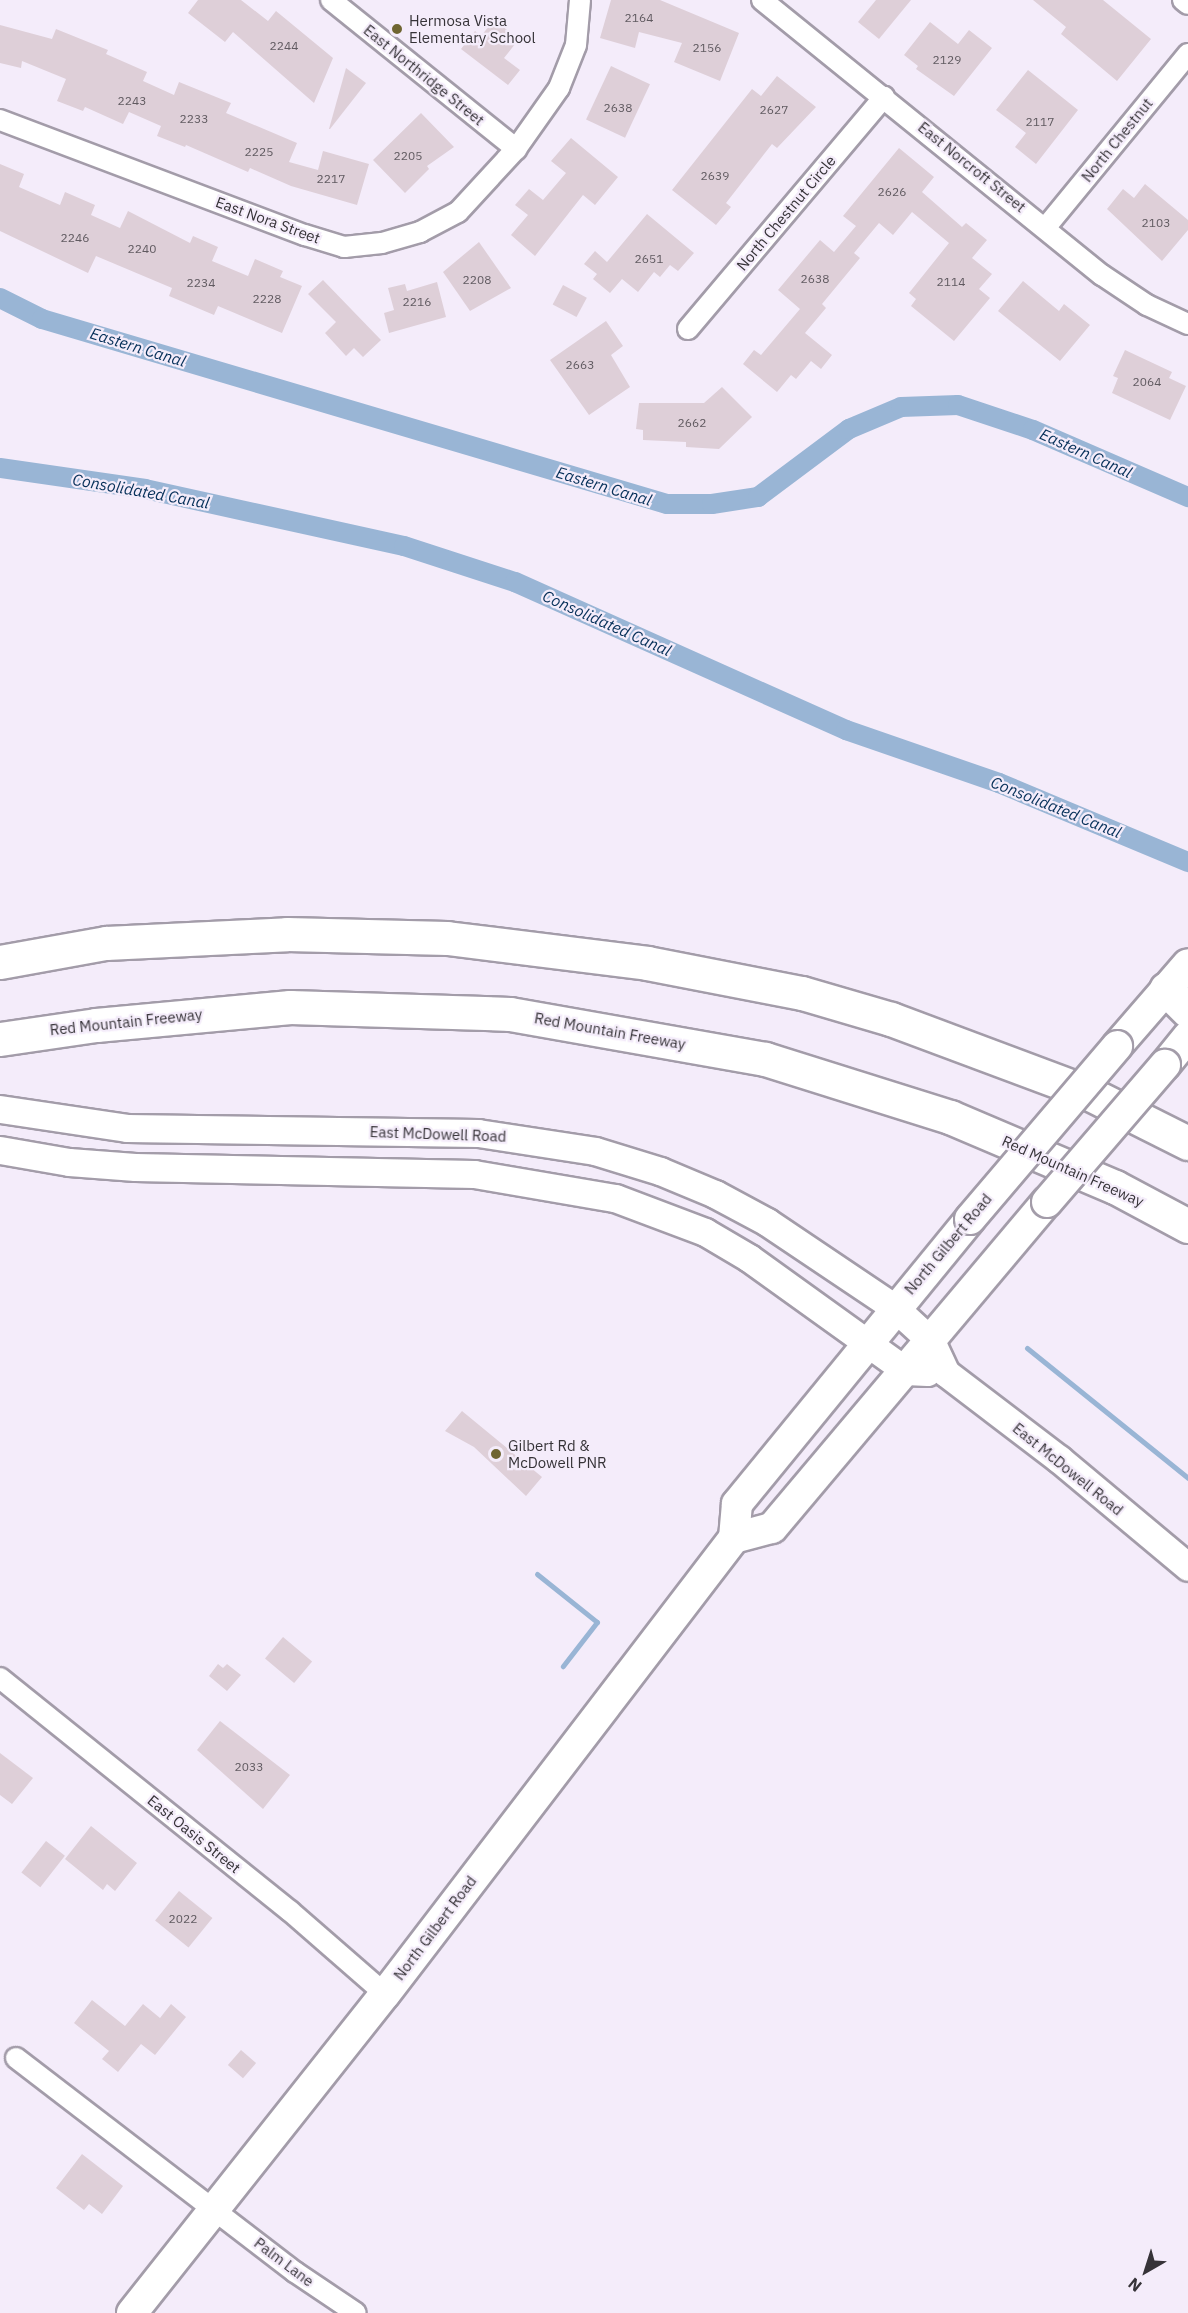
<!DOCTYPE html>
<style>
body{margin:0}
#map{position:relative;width:1188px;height:2313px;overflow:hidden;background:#f4ecfa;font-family:"IBM Plex Sans",sans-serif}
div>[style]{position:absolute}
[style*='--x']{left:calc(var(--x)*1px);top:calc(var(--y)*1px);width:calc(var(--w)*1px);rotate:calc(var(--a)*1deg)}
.stream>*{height:5px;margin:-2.5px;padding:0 2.5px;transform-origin:2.5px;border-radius:2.5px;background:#99b5d5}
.canal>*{height:20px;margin:-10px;padding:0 10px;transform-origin:10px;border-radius:10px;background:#99b5d5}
.building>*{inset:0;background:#decfd8;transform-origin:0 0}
.roads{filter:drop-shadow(2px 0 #a39ca9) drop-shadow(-2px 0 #a39ca9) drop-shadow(0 2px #a39ca9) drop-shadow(0 -2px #a39ca9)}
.street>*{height:20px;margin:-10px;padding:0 10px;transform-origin:10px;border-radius:10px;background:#fff}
.secondary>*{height:27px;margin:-13.5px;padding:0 13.5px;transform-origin:13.5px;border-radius:13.5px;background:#fff}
.primary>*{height:30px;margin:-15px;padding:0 15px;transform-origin:15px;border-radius:15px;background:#fff}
.highway>*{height:33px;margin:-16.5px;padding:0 16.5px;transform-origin:16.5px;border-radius:16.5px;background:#fff}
.bridges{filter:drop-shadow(2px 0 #a39ca9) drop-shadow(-2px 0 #a39ca9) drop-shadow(0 2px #a39ca9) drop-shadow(0 -2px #a39ca9)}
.primary-bridge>*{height:30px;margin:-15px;padding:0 15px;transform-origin:15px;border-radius:15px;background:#fff}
.dots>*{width:16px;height:16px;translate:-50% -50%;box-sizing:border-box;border:3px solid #f4ecfa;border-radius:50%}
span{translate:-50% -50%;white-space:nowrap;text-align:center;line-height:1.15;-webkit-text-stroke:4.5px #f4ecfa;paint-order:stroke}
.number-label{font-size:12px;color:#605a60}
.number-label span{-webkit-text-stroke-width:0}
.poi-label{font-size:15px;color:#363338}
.left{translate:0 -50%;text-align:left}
.street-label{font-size:15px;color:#363338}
.water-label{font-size:16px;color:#063059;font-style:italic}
.north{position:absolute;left:1116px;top:2241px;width:60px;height:60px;-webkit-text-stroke:4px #f4ecfa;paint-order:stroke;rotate:219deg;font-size:16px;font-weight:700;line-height:24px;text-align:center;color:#363338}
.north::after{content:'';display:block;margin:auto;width:21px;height:27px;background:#363338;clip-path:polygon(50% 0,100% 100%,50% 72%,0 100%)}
</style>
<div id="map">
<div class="stream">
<div style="--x:1027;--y:1348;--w:207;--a:38.9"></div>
<div style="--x:537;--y:1574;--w:77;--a:38.7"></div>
<div style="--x:597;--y:1622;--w:56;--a:127.7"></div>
</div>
<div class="canal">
<div style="--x:0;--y:298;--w:47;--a:26.6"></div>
<div style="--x:42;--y:319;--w:652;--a:16.49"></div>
<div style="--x:667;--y:504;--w:45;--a:0"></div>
<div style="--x:712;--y:504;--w:47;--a:-8.7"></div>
<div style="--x:758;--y:497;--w:114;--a:-36.8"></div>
<div style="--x:849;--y:429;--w:56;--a:-22.9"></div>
<div style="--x:901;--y:407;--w:57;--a:-2"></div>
<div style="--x:958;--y:405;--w:79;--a:18.4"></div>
<div style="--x:1033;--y:430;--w:169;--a:23.4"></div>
<div style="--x:0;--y:468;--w:147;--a:8.2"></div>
<div style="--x:145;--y:489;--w:265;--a:12.4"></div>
<div style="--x:404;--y:546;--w:117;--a:18"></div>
<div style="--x:515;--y:582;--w:363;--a:24.1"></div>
<div style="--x:846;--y:730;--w:162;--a:19.1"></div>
<div style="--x:999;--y:783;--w:205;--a:22.7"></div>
</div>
<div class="building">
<div style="clip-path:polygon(198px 0,241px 0,268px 21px,276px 11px,333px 58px,314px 103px,233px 32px,225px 42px,188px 13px)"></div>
<div style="clip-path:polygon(611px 0,660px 0,739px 33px,720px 81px,674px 62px,682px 43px,639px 32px,635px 48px,600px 38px)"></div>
<div style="clip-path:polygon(876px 0,911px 0,879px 39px,858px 22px)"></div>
<div style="clip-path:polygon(1033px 0,1103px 0,1151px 39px,1117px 81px,1061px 34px,1066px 27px)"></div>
<div style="clip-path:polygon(494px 20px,519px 39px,504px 58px,520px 70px,508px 85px,461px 49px,475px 31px,481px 36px)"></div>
<div style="clip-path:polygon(930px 22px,958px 44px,969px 30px,992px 48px,954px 96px,916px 69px,918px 66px,904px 55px)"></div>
<div style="clip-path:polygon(0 25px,52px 39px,56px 29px,108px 50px,106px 54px,147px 72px,143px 81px,174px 95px,179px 82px,231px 103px,226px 113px,297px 143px,289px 162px,318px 170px,323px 151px,369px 164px,357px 205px,291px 186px,250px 168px,248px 172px,186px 145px,185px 147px,157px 136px,161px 126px,129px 112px,123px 124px,85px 107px,83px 111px,57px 101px,66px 79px,22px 61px,21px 68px,0 63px)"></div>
<div style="left:611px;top:66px;width:43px;height:59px;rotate:25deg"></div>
<div style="clip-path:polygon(346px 68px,366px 83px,330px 129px,329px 129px)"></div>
<div style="clip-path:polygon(1028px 70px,1078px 110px,1036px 164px,1015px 147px,1026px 133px,996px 110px)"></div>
<div style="clip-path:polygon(777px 76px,816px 107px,777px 148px,772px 144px,726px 203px,731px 207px,716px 225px,672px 190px,752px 89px,761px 96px)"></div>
<div style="clip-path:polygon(421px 113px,454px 147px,427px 166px,429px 169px,405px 193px,373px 160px)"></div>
<div style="clip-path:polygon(571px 138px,618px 177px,595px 205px,583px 195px,535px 256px,511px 235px,528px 215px,515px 205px,529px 189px,543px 200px,566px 173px,551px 161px)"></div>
<div style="clip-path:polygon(899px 148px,934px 177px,922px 192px,962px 227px,966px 223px,987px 240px,972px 258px,992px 274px,979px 289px,990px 298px,954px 341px,911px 306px,916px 299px,909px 293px,949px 243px,912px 212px,893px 235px,879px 223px,854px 253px,860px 258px,822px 304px,826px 308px,805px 333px,832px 355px,821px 369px,811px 361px,796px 379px,791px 375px,777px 392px,743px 364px,754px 350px,761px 355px,800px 309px,778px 290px,820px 240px,834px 252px,856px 226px,843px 216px)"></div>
<div style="clip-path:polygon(0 164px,24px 174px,19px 187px,60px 205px,65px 192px,95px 205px,91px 215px,120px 228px,128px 211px,190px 243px,193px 236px,218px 247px,212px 261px,248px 276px,255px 259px,283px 271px,280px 277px,302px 286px,282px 333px,218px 306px,214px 315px,169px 296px,172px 288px,96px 256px,88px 273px,0 231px)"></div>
<div style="clip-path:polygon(1145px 184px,1188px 220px,1188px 230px,1162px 261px,1107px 209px,1123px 189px,1134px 198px)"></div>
<div style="clip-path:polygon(647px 214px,694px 253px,678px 271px,670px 265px,660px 277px,654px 272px,638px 292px,622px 279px,610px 293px,593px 279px,597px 274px,584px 264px,595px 251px,607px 262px)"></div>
<div style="clip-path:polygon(479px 242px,511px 288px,470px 311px,443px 272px)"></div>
<div style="clip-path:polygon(323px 280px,381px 340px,363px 357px,354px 348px,346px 356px,325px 333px,336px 322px,308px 294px)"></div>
<div style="clip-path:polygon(1023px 281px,1059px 311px,1064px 304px,1090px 325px,1060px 361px,998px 311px)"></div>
<div style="clip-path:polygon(437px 282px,446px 317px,389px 333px,384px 313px,394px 310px,388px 288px,405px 284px,407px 291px)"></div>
<div style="left:563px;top:285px;width:27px;height:22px;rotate:28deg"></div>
<div style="clip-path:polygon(606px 321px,623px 346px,611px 355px,630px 387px,589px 415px,550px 360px)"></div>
<div style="clip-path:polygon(1125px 350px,1172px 372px,1169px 378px,1186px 386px,1170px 420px,1112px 393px,1118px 378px,1113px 376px)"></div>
<div style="clip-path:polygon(722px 387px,752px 417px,719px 449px,686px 447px,686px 442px,643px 440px,643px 430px,636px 429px,639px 403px,704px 403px)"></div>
<div style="clip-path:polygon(462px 1411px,542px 1477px,526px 1496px,474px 1447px,445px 1431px)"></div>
<div style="left:283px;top:1637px;width:38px;height:28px;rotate:40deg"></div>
<div style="clip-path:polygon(218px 1664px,223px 1668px,227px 1664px,241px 1675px,227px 1691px,209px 1676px)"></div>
<div style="clip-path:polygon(220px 1721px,290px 1775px,263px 1809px,197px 1750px)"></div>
<div style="clip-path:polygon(0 1753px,33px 1778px,12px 1804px,0 1795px)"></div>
<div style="clip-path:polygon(91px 1826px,137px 1863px,115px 1891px,107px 1884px,103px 1890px,65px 1859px)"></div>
<div style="left:46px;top:1841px;width:24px;height:40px;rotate:38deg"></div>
<div style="left:179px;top:1891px;width:43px;height:38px;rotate:39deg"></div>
<div style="clip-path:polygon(92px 2000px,125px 2026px,143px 2004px,160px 2018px,171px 2004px,186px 2017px,155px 2055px,141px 2044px,118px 2072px,102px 2059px,109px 2051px,74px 2023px)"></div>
<div style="left:241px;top:2050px;width:20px;height:20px;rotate:41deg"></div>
<div style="clip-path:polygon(82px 2154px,123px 2186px,102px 2214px,89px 2204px,84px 2210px,56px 2188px)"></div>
</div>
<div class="roads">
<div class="street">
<div style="--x:331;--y:0;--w:238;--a:38.8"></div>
<div style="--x:762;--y:0;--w:437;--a:39"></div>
<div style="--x:1102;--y:275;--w:54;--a:33.7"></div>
<div style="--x:1147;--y:305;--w:45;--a:24.9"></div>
<div style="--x:1183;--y:0;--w:6;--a:39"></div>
<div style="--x:0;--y:120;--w:326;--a:20.7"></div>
<div style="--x:305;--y:235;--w:41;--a:17.1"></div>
<div style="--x:344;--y:247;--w:38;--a:-6"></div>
<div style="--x:382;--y:243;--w:40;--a:-16"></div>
<div style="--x:420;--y:232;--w:43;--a:-27.8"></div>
<div style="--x:458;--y:212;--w:86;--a:-47.4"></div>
<div style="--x:516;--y:149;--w:75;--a:-54.8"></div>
<div style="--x:559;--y:88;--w:46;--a:-68.4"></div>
<div style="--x:576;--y:45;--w:45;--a:-84.9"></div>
<div style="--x:1046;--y:227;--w:224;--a:-50.6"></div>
<div style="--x:688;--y:329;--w:304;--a:-49.8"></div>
<div style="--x:0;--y:1678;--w:372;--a:38.8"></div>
<div style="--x:290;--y:1911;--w:126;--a:41.1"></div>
<div style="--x:16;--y:2058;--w:352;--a:37.5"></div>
<div style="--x:295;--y:2272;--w:73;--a:33.9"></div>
</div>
<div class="secondary">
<div style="--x:0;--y:1109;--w:128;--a:8.5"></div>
<div style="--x:127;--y:1128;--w:351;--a:0.8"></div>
<div style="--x:478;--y:1133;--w:118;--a:8.7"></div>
<div style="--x:595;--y:1151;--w:68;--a:17.1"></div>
<div style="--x:660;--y:1171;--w:60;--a:22.7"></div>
<div style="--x:715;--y:1194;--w:59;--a:28.3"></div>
<div style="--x:767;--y:1222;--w:154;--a:33.9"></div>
<div style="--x:895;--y:1308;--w:49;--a:42.5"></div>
<div style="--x:931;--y:1341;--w:35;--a:65"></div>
<div style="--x:946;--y:1373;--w:142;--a:37.3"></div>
<div style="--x:1059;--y:1459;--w:168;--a:39.9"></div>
<div style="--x:0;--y:1150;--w:70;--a:9.9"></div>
<div style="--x:69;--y:1162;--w:66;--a:4.3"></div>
<div style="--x:135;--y:1167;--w:339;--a:1.2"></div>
<div style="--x:474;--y:1174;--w:143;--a:9.7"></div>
<div style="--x:615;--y:1198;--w:96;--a:20.7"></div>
<div style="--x:705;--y:1232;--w:51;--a:30.6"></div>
<div style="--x:749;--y:1258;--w:193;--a:35.7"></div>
<div style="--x:906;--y:1371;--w:21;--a:3"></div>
</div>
<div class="primary">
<div style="--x:1117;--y:1046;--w:108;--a:-49.1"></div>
<div style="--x:1165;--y:1065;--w:36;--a:-51"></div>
<div style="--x:734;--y:1538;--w:39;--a:-15"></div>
<div style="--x:772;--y:1528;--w:426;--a:-49.9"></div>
<div style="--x:132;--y:2313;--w:407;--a:-51.6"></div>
<div style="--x:385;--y:1994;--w:574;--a:-52.57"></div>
<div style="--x:734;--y:1538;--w:34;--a:-85"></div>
<div style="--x:737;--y:1504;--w:368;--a:-50.7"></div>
</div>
<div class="highway">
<div style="--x:0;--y:962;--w:108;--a:-10.2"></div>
<div style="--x:106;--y:943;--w:181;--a:-2.8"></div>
<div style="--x:287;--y:934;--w:160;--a:1.4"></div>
<div style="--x:447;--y:938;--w:202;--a:7.1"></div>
<div style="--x:647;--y:963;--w:158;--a:11"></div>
<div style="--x:802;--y:993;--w:93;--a:16.3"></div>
<div style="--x:891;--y:1019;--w:208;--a:20.5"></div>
<div style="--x:1086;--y:1092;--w:114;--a:26.6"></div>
<div style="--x:1166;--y:989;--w:31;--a:45"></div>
<div style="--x:0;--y:1039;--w:97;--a:-8.3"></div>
<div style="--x:96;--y:1025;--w:195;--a:-5.3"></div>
<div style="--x:290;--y:1007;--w:220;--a:1.8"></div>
<div style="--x:510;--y:1014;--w:259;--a:10"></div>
<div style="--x:765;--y:1059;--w:194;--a:17.4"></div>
<div style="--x:950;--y:1117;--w:179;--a:23"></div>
<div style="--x:1115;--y:1187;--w:83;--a:28.1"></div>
</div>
</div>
<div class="bridges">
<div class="primary-bridge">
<div style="--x:1047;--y:1202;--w:181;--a:-49.3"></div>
<div style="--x:970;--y:1219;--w:227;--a:-49.6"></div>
</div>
</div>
<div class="dots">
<div style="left:397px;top:29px;background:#6f6531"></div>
<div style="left:496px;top:1454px;background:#6f6531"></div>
</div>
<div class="number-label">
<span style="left:639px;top:18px">2164</span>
<span style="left:284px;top:46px">2244</span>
<span style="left:707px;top:48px">2156</span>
<span style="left:947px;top:60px">2129</span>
<span style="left:132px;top:101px">2243</span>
<span style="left:618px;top:108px">2638</span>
<span style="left:774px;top:110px">2627</span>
<span style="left:194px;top:119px">2233</span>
<span style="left:1040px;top:122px">2117</span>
<span style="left:259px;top:152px">2225</span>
<span style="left:408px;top:156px">2205</span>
<span style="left:715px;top:176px">2639</span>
<span style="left:331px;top:179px">2217</span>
<span style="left:892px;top:192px">2626</span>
<span style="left:1156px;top:223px">2103</span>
<span style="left:75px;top:238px">2246</span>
<span style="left:142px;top:249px">2240</span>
<span style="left:649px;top:259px">2651</span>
<span style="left:815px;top:279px">2638</span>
<span style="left:477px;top:280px">2208</span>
<span style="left:951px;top:282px">2114</span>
<span style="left:201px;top:283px">2234</span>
<span style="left:267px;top:299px">2228</span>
<span style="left:417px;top:302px">2216</span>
<span style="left:580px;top:365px">2663</span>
<span style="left:1147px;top:382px">2064</span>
<span style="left:692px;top:423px">2662</span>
<span style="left:249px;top:1767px">2033</span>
<span style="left:183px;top:1919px">2022</span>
</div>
<div class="poi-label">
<span class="left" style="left:409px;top:29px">Hermosa Vista<br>Elementary School</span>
<span class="left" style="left:508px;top:1454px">Gilbert Rd &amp;<br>McDowell PNR</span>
</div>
<div class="street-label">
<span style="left:424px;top:75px;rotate:39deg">East Northridge Street</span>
<span style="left:1117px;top:140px;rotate:-51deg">North Chestnut</span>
<span style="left:972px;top:167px;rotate:39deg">East Norcroft Street</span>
<span style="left:786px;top:213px;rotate:-50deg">North Chestnut Circle</span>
<span style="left:268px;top:220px;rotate:20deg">East Nora Street</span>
<span style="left:126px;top:1022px;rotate:-6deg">Red Mountain Freeway</span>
<span style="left:610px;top:1031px;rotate:10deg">Red Mountain Freeway</span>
<span style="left:438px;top:1134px;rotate:2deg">East McDowell Road</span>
<span style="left:1073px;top:1171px;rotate:24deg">Red Mountain Freeway</span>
<span style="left:948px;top:1244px;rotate:-50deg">North Gilbert Road</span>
<span style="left:1068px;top:1469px;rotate:39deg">East McDowell Road</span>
<span style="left:194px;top:1834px;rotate:39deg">East Oasis Street</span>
<span style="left:435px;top:1928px;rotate:-53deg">North Gilbert Road</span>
<span style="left:284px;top:2262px;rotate:37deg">Palm Lane</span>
</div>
<div class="water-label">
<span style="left:138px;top:347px;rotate:17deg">Eastern Canal</span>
<span style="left:1086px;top:453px;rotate:24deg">Eastern Canal</span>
<span style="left:604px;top:486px;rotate:17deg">Eastern Canal</span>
<span style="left:141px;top:491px;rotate:10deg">Consolidated Canal</span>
<span style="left:607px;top:623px;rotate:24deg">Consolidated Canal</span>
<span style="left:1056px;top:807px;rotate:22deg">Consolidated Canal</span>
</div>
<div class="north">N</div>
</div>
